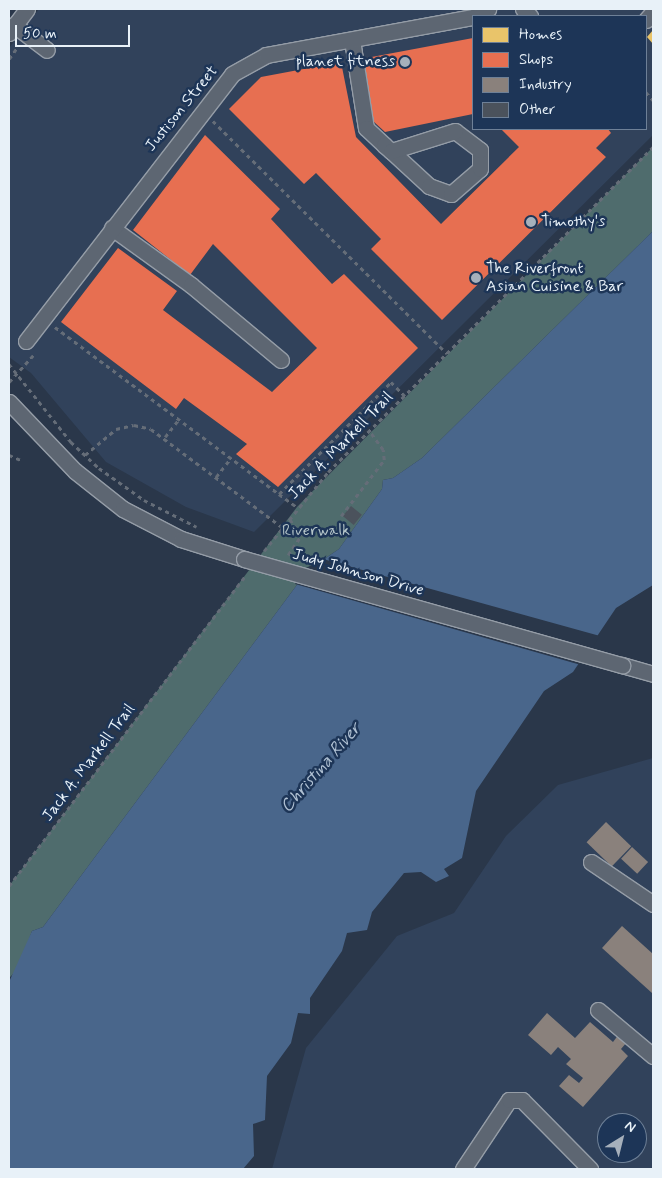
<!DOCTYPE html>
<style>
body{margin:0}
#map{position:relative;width:662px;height:1178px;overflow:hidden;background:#2a374a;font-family:Mynerve,sans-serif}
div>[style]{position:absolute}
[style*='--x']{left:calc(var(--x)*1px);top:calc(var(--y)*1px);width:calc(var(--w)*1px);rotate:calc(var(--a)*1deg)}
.built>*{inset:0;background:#31425b}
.green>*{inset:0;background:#4f6c6d}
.water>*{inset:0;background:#49668b}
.pier>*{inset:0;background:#2a374a}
.homes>*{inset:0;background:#e9c46a}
.shops>*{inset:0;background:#e76f51}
.industry>*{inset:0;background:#8a817c;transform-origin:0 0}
.building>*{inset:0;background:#4b525c;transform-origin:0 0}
.path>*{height:2.5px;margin-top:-1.25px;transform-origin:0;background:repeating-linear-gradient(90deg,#656d78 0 4px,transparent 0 8px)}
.roads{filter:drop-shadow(1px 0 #959da7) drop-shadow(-1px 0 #959da7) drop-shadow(0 1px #959da7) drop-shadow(0 -1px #959da7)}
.minor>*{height:15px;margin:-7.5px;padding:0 7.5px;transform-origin:7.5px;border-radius:7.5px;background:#5d6672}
.bridges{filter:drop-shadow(1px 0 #959da7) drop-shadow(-1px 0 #959da7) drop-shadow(0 1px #959da7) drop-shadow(0 -1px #959da7)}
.minor-bridge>*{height:15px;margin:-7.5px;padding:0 7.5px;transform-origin:7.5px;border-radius:7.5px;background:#5d6672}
.dots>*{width:14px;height:14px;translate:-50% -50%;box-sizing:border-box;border:2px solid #1d3557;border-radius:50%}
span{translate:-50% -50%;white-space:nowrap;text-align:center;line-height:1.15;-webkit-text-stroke:5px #1d3557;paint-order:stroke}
.poi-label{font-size:16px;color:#e8f1f8}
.right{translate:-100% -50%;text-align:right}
.left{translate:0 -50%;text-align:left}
.street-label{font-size:16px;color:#e8f1f8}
.park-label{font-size:16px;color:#b5c5c9}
.water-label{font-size:18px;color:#b1c2d4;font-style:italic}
.frame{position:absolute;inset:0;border:10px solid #e8f1f8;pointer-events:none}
.legend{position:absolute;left:472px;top:15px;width:175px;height:115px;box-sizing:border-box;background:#1d3557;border:1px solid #6e8097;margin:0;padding:6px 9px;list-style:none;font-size:15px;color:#e8f1f8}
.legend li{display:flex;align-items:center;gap:10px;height:25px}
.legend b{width:25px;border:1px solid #6e8097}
.north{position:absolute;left:597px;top:1113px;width:50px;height:50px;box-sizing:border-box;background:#1d3557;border:1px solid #6e8097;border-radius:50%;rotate:36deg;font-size:14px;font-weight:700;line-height:20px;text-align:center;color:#e8f1f8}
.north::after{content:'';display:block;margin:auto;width:18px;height:22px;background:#a6b0bb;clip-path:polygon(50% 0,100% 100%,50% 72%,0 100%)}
.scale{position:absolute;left:15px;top:25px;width:115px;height:22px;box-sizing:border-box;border:2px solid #e8f1f8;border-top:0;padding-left:6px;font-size:15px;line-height:18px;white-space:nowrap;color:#e8f1f8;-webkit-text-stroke:4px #1d3557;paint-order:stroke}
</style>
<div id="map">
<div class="built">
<div style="clip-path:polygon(evenodd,39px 9px,653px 9px,653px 135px,254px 532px,186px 507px,106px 462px,31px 373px,9px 357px,9px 48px,39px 9px,473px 16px,646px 16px,646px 129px,473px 129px,473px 16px)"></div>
<div style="clip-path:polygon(evenodd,653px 758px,653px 1169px,272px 1169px,306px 1048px,397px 936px,454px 913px,506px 836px,558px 785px,653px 758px,607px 1123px,637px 1123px,637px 1153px,607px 1153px,607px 1123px)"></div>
</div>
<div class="green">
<div style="clip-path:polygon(653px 147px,653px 231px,422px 458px,393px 478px,383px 480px,382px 489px,339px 549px,308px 570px,43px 927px,32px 931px,18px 969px,9px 978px,9px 886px,297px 507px)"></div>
</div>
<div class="water">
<div style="clip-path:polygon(653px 231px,653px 585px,616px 608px,573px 672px,544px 691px,476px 791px,462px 858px,444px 869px,449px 876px,436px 882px,421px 872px,404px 873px,372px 912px,367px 930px,347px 933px,342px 951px,310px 998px,310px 1014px,298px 1013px,291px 1043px,267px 1076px,265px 1120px,253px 1124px,254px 1156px,243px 1169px,9px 1169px,9px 982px,32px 931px,43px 927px,308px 570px,339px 549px,382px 489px,383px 480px,393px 478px,422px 458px)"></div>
</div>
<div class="pier">
<div style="clip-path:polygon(323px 559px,600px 636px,581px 665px,295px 584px,306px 568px)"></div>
</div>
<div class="homes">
<div style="clip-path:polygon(653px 30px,653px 44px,647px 37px)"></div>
</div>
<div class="shops">
<div style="clip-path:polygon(473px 38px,473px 114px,385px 132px,373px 121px,361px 59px)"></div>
<div style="clip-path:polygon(341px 62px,356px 137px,441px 224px,519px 147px,501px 129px,608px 129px,611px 133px,596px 148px,606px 157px,442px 320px,371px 249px,381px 239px,316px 173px,304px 184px,229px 109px,261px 77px)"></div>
<div style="clip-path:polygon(205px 135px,280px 209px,271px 219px,332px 284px,344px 274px,418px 348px,278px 487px,236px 454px,247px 444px,184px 398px,176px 409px,61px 322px,118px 248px,177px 291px,163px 310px,272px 392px,317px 348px,213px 244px,190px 275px,133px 230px)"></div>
</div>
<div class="industry">
<div style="left:606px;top:822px;width:35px;height:28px;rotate:44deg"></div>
<div style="left:632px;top:847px;width:22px;height:16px;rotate:43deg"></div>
<div style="clip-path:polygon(622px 926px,653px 954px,652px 993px,602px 948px)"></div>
<div style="clip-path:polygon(547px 1013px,575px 1038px,590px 1022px,613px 1042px,619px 1034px,627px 1042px,621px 1049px,628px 1056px,583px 1107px,559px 1086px,569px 1075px,579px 1083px,583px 1078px,566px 1064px,571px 1059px,558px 1047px,551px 1055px,528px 1035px)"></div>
</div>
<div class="building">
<div style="left:351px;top:506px;width:14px;height:13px;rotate:39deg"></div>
</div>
<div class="path">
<div style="--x:9;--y:59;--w:16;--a:-55"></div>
<div style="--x:646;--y:92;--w:11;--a:49"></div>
<div style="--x:213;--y:121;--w:330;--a:44.8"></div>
<div style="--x:55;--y:327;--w:279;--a:36.7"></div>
<div style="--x:279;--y:494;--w:158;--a:-45"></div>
<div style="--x:391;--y:382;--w:20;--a:45"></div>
<div style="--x:9;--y:364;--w:100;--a:51.5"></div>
<div style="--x:71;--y:442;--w:38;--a:43"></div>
<div style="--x:99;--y:468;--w:55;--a:35.4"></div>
<div style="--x:144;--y:500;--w:59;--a:27"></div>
<div style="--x:9;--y:382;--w:36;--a:-48"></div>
<div style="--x:165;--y:437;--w:23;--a:-52"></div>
<div style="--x:9;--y:455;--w:15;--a:23"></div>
<div style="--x:85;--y:455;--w:40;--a:-40"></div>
<div style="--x:116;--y:429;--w:18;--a:-13"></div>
<div style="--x:134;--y:425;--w:17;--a:13"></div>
<div style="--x:151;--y:429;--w:164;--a:36.8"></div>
<div style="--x:216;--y:477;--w:24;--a:-52"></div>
<div style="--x:279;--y:494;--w:22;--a:36"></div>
<div style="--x:341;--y:516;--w:71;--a:-52.5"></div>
<div style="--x:384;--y:460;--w:10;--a:-96"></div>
<div style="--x:383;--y:450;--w:22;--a:-126"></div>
<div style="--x:264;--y:551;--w:102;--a:-51"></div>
<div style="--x:328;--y:472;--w:460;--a:-45"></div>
<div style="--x:288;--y:555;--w:23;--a:-56"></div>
<div style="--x:301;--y:536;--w:21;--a:-125"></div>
<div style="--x:9;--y:886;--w:391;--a:-52.7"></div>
</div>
<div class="roads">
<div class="minor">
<div style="--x:523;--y:9;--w:10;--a:45"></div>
<div style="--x:475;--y:16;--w:15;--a:-28"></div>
<div style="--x:646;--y:20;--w:11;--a:-49"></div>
<div style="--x:14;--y:25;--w:41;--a:37.1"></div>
<div style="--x:9;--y:33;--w:30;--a:-53"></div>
<div style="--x:352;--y:40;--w:89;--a:81"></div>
<div style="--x:366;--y:128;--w:25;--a:43"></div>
<div style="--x:384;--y:145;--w:9;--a:41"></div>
<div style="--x:391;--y:151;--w:52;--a:42.6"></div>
<div style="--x:429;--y:186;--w:23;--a:20"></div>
<div style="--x:451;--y:194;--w:38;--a:-41"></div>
<div style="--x:480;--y:169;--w:19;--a:-90"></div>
<div style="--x:480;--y:150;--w:31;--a:-143"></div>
<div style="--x:455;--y:131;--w:67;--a:162.6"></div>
<div style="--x:112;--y:228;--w:97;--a:35.8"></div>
<div style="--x:191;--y:285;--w:117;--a:39.8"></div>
<div style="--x:26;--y:341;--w:337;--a:-52.3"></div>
<div style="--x:232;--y:74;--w:39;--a:-29"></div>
<div style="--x:266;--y:55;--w:210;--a:-10.4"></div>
<div style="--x:9;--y:402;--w:95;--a:46.3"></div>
<div style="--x:75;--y:471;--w:61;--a:38.4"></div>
<div style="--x:123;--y:509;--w:65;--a:27.3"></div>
<div style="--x:181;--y:539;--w:66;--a:17.6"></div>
<div style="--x:622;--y:665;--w:32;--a:16"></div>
<div style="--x:591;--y:862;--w:75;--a:34.1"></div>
<div style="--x:598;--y:1010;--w:72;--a:39.9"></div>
<div style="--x:463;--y:1169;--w:83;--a:-56.3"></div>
<div style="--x:509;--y:1100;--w:13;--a:0"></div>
<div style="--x:522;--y:1100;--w:97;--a:45.4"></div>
</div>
</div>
<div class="bridges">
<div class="minor-bridge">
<div style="--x:244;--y:559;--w:393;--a:15.7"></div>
</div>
</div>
<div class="dots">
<div style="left:405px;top:62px;background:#a6b0bb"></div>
<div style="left:531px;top:222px;background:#a6b0bb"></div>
<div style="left:476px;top:278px;background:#a6b0bb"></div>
</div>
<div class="poi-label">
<span class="right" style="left:395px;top:62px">planet fitness</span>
<span class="left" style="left:541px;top:222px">Timothy's</span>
<span class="left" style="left:486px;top:278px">The Riverfront<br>Asian Cuisine &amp; Bar</span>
</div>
<div class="street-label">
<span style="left:182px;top:109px;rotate:-51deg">Justison Street</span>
<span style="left:341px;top:446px;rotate:-46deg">Jack A. Markell Trail</span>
<span style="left:358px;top:573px;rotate:16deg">Judy Johnson Drive</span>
<span style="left:89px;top:763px;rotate:-53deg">Jack A. Markell Trail</span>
</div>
<div class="park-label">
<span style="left:316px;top:531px">Riverwalk</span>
</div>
<div class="water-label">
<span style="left:321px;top:768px;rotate:-49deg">Christina River</span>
</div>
<div class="frame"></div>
<ul class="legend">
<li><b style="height:14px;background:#e9c46a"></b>Homes</li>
<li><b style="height:14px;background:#e76f51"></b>Shops</li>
<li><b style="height:14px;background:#8a817c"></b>Industry</li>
<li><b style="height:14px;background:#4b525c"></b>Other</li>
</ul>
<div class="north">N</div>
<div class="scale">50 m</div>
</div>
